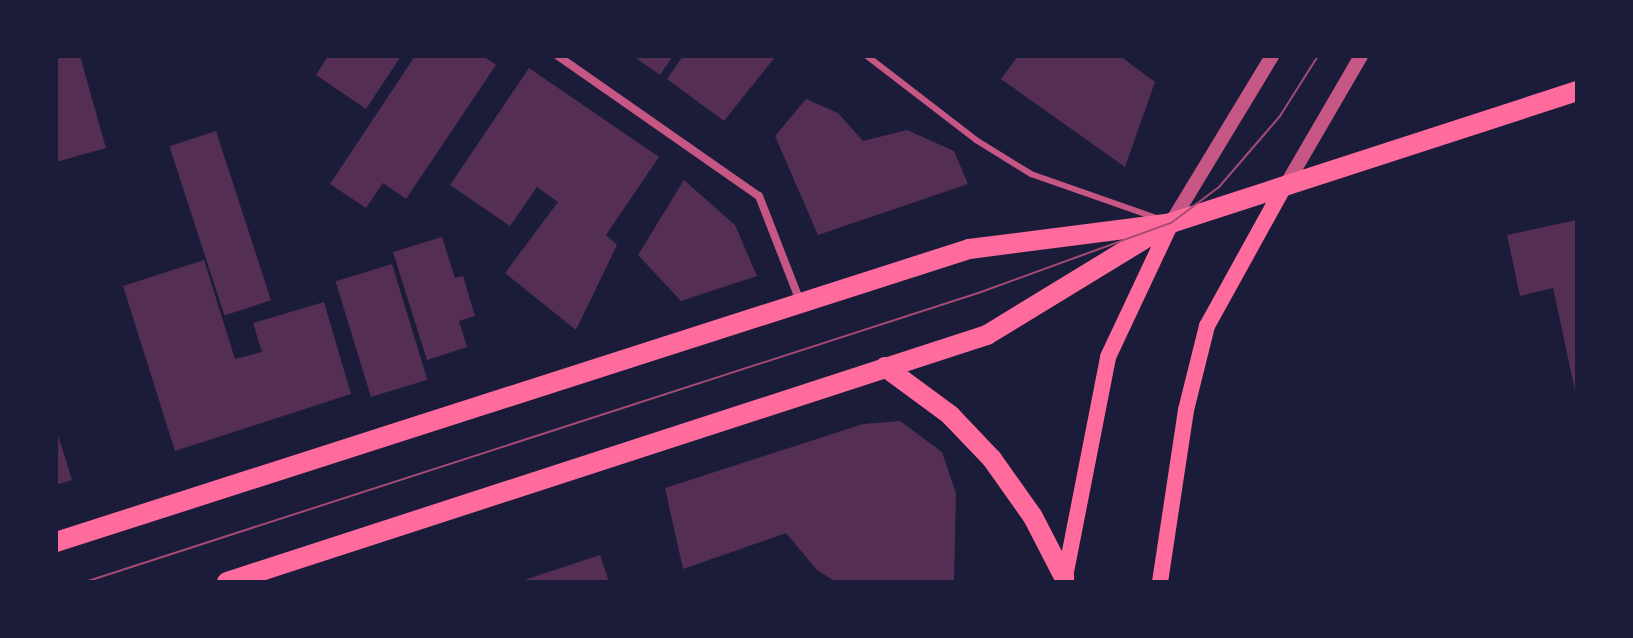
<!DOCTYPE html>
<style>
body{margin:0}
#map{position:relative;width:1633px;height:638px;overflow:hidden;background:#1b1b3a;font-family:Lora,serif}
div>[style]{position:absolute}
[style*='--x']{left:calc(var(--x)*1px);top:calc(var(--y)*1px);width:calc(var(--w)*1px);rotate:calc(var(--a)*1deg)}
.building>*{inset:0;background:#542f53;transform-origin:0 0}
.service>*{height:6px;margin:-3px;padding:0 3px;transform-origin:3px;border-radius:3px;background:#c65784}
.minor>*{height:8px;margin:-4px;padding:0 4px;transform-origin:4px;border-radius:4px;background:#c65784}
.tertiary>*{height:14px;margin:-7px;padding:0 7px;transform-origin:7px;border-radius:7px;background:#c65784}
.secondary>*{height:16px;margin:-8px;padding:0 8px;transform-origin:8px;border-radius:8px;background:#ff6b9d}
.primary>*{height:20px;margin:-10px;padding:0 10px;transform-origin:10px;border-radius:10px;background:#ff6b9d}
.tram>*{height:2px;margin:-1px;padding:0 1px;transform-origin:1px;border-radius:1px;background:#a44b75}
span{translate:-50% -50%;white-space:nowrap;text-align:center;line-height:1.15;-webkit-text-stroke:8px #1b1b3a;paint-order:stroke}
.frame{position:absolute;inset:0;border:58px solid #1b1b3a;pointer-events:none}
</style>
<div id="map">
<div class="building">
<div style="clip-path:polygon(67px 56px,80px 56px,106px 148px,56px 162px,56px 59px)"></div>
<div style="clip-path:polygon(328px 56px,401px 56px,366px 109px,316px 75px)"></div>
<div style="clip-path:polygon(415px 56px,483px 56px,496px 65px,406px 199px,383px 183px,366px 208px,330px 184px)"></div>
<div style="clip-path:polygon(633px 56px,673px 56px,660px 75px)"></div>
<div style="clip-path:polygon(683px 56px,776px 56px,724px 121px,667px 79px)"></div>
<div style="clip-path:polygon(1018px 56px,1120px 56px,1155px 82px,1125px 167px,1001px 79px)"></div>
<div style="clip-path:polygon(529px 68px,659px 157px,606px 235px,617px 245px,576px 330px,505px 273px,558px 202px,537px 187px,510px 226px,450px 185px)"></div>
<div style="clip-path:polygon(806px 99px,838px 113px,863px 141px,907px 130px,954px 151px,968px 184px,818px 235px,775px 136px)"></div>
<div style="left:216px;top:131px;width:178px;height:49px;rotate:72deg"></div>
<div style="clip-path:polygon(684px 180px,735px 225px,757px 276px,681px 301px,638px 255px)"></div>
<div style="clip-path:polygon(1577px 220px,1577px 395px,1576px 395px,1553px 288px,1520px 296px,1507px 235px)"></div>
<div style="clip-path:polygon(442px 237px,455px 278px,463px 276px,475px 316px,459px 321px,467px 347px,427px 360px,393px 252px)"></div>
<div style="clip-path:polygon(204px 260px,235px 359px,262px 352px,253px 323px,324px 302px,351px 394px,175px 451px,123px 286px)"></div>
<div style="left:392px;top:264px;width:121px;height:59px;rotate:73deg"></div>
<div style="clip-path:polygon(900px 421px,942px 452px,956px 493px,954px 582px,836px 582px,817px 570px,786px 533px,683px 569px,665px 488px,863px 424px)"></div>
<div style="clip-path:polygon(56px 429px,72px 480px,56px 485px)"></div>
<div style="clip-path:polygon(600px 555px,609px 582px,521px 582px,521px 581px)"></div>
</div>
<div class="service">
<div style="--x:867;--y:56;--w:138;--a:37.6"></div>
<div style="--x:976;--y:140;--w:65;--a:31.7"></div>
<div style="--x:1031;--y:174;--w:130;--a:19.3"></div>
</div>
<div class="minor">
<div style="--x:558;--y:56;--w:245;--a:34.9"></div>
<div style="--x:759;--y:196;--w:113;--a:68.7"></div>
</div>
<div class="tertiary">
<div style="--x:1283;--y:190;--w:155;--a:-59.8"></div>
<div style="--x:1171;--y:223;--w:195;--a:-58.8"></div>
</div>
<div class="secondary">
<div style="--x:1064;--y:582;--w:229;--a:-78.9"></div>
<div style="--x:1108;--y:357;--w:148;--a:-64.8"></div>
<div style="--x:1160;--y:582;--w:174;--a:-81.4"></div>
<div style="--x:1186;--y:410;--w:87;--a:-76"></div>
<div style="--x:1207;--y:326;--w:155;--a:-61.1"></div>
</div>
<div class="primary">
<div style="--x:885;--y:367;--w:81;--a:36.4"></div>
<div style="--x:950;--y:415;--w:61;--a:46.3"></div>
<div style="--x:992;--y:459;--w:71;--a:54.7"></div>
<div style="--x:1033;--y:517;--w:68;--a:62.7"></div>
<div style="--x:56;--y:542;--w:959;--a:-17.79"></div>
<div style="--x:969;--y:249;--w:204;--a:-7.3"></div>
<div style="--x:1171;--y:223;--w:427;--a:-18"></div>
<div style="--x:227;--y:582;--w:799;--a:-18"></div>
<div style="--x:987;--y:335;--w:207;--a:-31.4"></div>
</div>
<div class="tram">
<div style="--x:85;--y:582;--w:942;--a:-17.93"></div>
<div style="--x:981;--y:292;--w:202;--a:-20"></div>
<div style="--x:1171;--y:223;--w:60;--a:-36.9"></div>
<div style="--x:1219;--y:187;--w:94;--a:-49.3"></div>
<div style="--x:1280;--y:116;--w:71;--a:-57.7"></div>
</div>
<div class="frame"></div>
</div>
